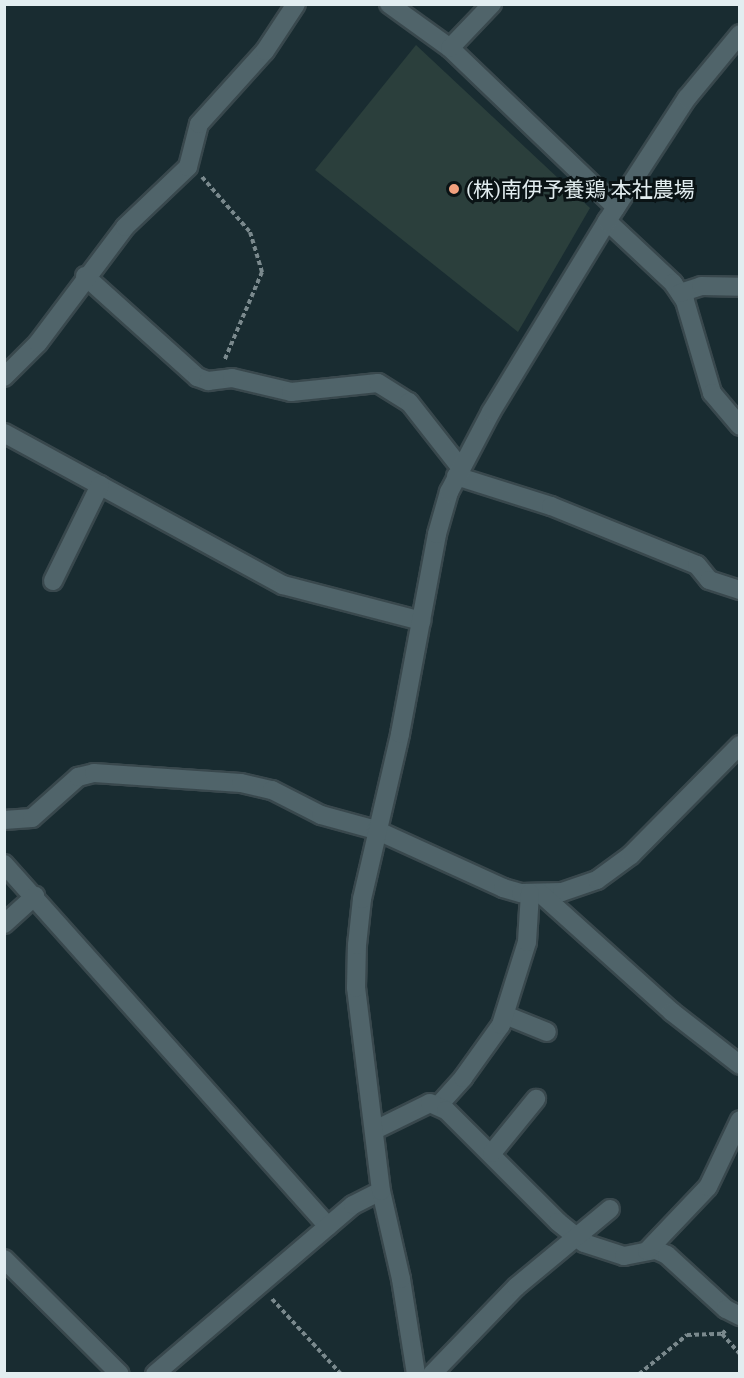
<!DOCTYPE html>
<meta charset="utf-8">
<style>
body{margin:0}
#map{position:relative;width:744px;height:1378px;overflow:hidden;background:#192c31;font-family:"IBM Plex Serif","Noto Sans JP",serif}
div>[style]{position:absolute}
[style*='--x']{left:calc(var(--x)*1px);top:calc(var(--y)*1px);width:calc(var(--w)*1px);rotate:calc(var(--a)*1deg)}
.building>*{inset:0;background:#2b3f3c}
.path>*{height:4px;margin-top:-2px;transform-origin:0;background:repeating-linear-gradient(90deg,#7a898d 0 4.5px,transparent 0 7.5px)}
.roads{filter:drop-shadow(2px 0 #39484d) drop-shadow(-2px 0 #39484d) drop-shadow(0 2px #39484d) drop-shadow(0 -2px #39484d)}
.street>*{height:18px;margin:-9px;padding:0 9px;transform-origin:9px;border-radius:9px;background:#50646a}
.dots>*{width:16px;height:16px;translate:-50% -50%;box-sizing:border-box;border:3px solid #0a1315;border-radius:50%}
span{translate:-50% -50%;white-space:nowrap;text-align:center;line-height:1.15;-webkit-text-stroke:6px #0a1315;paint-order:stroke}
.poi-label{font-size:21px;color:#e2edf0}
.left{translate:0 -50%;text-align:left}
.frame{position:absolute;inset:0;border:6px solid #e2edf0;pointer-events:none}
</style>
<div id="map">
<div class="building">
<div style="clip-path:polygon(416px 45px,590px 208px,518px 332px,315px 170px)"></div>
</div>
<div class="path">
<div style="--x:202;--y:177;--w:73;--a:48.9"></div>
<div style="--x:250;--y:232;--w:42;--a:73.3"></div>
<div style="--x:262;--y:272;--w:97;--a:113.1"></div>
<div style="--x:272;--y:1299;--w:102;--a:47.4"></div>
<div style="--x:722;--y:1334;--w:27;--a:48"></div>
<div style="--x:639;--y:1374;--w:62;--a:-39.1"></div>
<div style="--x:687;--y:1335;--w:35;--a:-2"></div>
<div style="--x:722;--y:1334;--w:7;--a:-45"></div>
</div>
<div class="roads">
<div class="street">
<div style="--x:389;--y:4;--w:75;--a:35.8"></div>
<div style="--x:450;--y:48;--w:230;--a:43.8"></div>
<div style="--x:450;--y:48;--w:61;--a:-46.3"></div>
<div style="--x:607;--y:221;--w:91;--a:43.2"></div>
<div style="--x:673;--y:283;--w:22;--a:56"></div>
<div style="--x:685;--y:301;--w:96;--a:73.6"></div>
<div style="--x:712;--y:393;--w:43;--a:49.7"></div>
<div style="--x:85;--y:276;--w:151;--a:42"></div>
<div style="--x:197;--y:377;--w:12;--a:20"></div>
<div style="--x:208;--y:381;--w:24;--a:-7"></div>
<div style="--x:232;--y:378;--w:61;--a:13.3"></div>
<div style="--x:291;--y:392;--w:87;--a:-5.9"></div>
<div style="--x:378;--y:383;--w:36;--a:32"></div>
<div style="--x:409;--y:402;--w:83;--a:51.9"></div>
<div style="--x:680;--y:293;--w:22;--a:-18"></div>
<div style="--x:701;--y:286;--w:39;--a:1"></div>
<div style="--x:4;--y:377;--w:48;--a:-45"></div>
<div style="--x:38;--y:343;--w:145;--a:-53.1"></div>
<div style="--x:125;--y:227;--w:87;--a:-43.6"></div>
<div style="--x:188;--y:167;--w:44;--a:-75.7"></div>
<div style="--x:199;--y:124;--w:98;--a:-47.9"></div>
<div style="--x:265;--y:51;--w:56;--a:-56.6"></div>
<div style="--x:4;--y:433;--w:318;--a:28.6"></div>
<div style="--x:283;--y:585;--w:143;--a:14.6"></div>
<div style="--x:456;--y:476;--w:100;--a:17.5"></div>
<div style="--x:551;--y:506;--w:157;--a:22"></div>
<div style="--x:697;--y:565;--w:19;--a:51"></div>
<div style="--x:709;--y:580;--w:33;--a:18"></div>
<div style="--x:53;--y:581;--w:107;--a:-63.9"></div>
<div style="--x:4;--y:820;--w:28;--a:-4"></div>
<div style="--x:32;--y:818;--w:62;--a:-41.7"></div>
<div style="--x:78;--y:777;--w:16;--a:-14"></div>
<div style="--x:94;--y:773;--w:147;--a:3.9"></div>
<div style="--x:241;--y:783;--w:32;--a:13"></div>
<div style="--x:272;--y:790;--w:55;--a:27"></div>
<div style="--x:321;--y:815;--w:57;--a:15.3"></div>
<div style="--x:376;--y:830;--w:140;--a:24.5"></div>
<div style="--x:503;--y:888;--w:19;--a:16"></div>
<div style="--x:521;--y:893;--w:41;--a:-1.4"></div>
<div style="--x:562;--y:892;--w:37;--a:-19"></div>
<div style="--x:597;--y:880;--w:42;--a:-36.3"></div>
<div style="--x:631;--y:855;--w:155;--a:-45.3"></div>
<div style="--x:4;--y:864;--w:486;--a:48.2"></div>
<div style="--x:540;--y:893;--w:178;--a:42"></div>
<div style="--x:672;--y:1012;--w:86;--a:37.9"></div>
<div style="--x:4;--y:924;--w:42;--a:-42.1"></div>
<div style="--x:505;--y:1015;--w:45;--a:22"></div>
<div style="--x:438;--y:1106;--w:38;--a:-48"></div>
<div style="--x:463;--y:1078;--w:65;--a:-54.4"></div>
<div style="--x:501;--y:1025;--w:87;--a:-72.6"></div>
<div style="--x:527;--y:942;--w:49;--a:-86.5"></div>
<div style="--x:375;--y:1130;--w:61;--a:-26.1"></div>
<div style="--x:430;--y:1103;--w:17;--a:24"></div>
<div style="--x:446;--y:1110;--w:158;--a:45"></div>
<div style="--x:558;--y:1222;--w:33;--a:39"></div>
<div style="--x:584;--y:1243;--w:42;--a:18"></div>
<div style="--x:624;--y:1256;--w:33;--a:-11"></div>
<div style="--x:656;--y:1250;--w:12;--a:24"></div>
<div style="--x:667;--y:1255;--w:80;--a:42.5"></div>
<div style="--x:726;--y:1309;--w:16;--a:27"></div>
<div style="--x:492;--y:1153;--w:70;--a:-50.8"></div>
<div style="--x:647;--y:1251;--w:88;--a:-46.4"></div>
<div style="--x:708;--y:1187;--w:74;--a:-64.5"></div>
<div style="--x:4;--y:1259;--w:163;--a:44.8"></div>
<div style="--x:155;--y:1374;--w:260;--a:-40.5"></div>
<div style="--x:353;--y:1205;--w:31;--a:-27"></div>
<div style="--x:416;--y:1374;--w:96;--a:-99"></div>
<div style="--x:401;--y:1279;--w:90;--a:-102.8"></div>
<div style="--x:381;--y:1191;--w:205;--a:-97"></div>
<div style="--x:356;--y:988;--w:43;--a:-88.7"></div>
<div style="--x:357;--y:945;--w:46;--a:-83.8"></div>
<div style="--x:362;--y:899;--w:169;--a:-77"></div>
<div style="--x:400;--y:734;--w:203;--a:-79.5"></div>
<div style="--x:437;--y:534;--w:44;--a:-74.1"></div>
<div style="--x:449;--y:492;--w:90;--a:-62.3"></div>
<div style="--x:491;--y:412;--w:223;--a:-58.7"></div>
<div style="--x:607;--y:221;--w:147;--a:-57"></div>
<div style="--x:687;--y:98;--w:83;--a:-50.4"></div>
<div style="--x:432;--y:1374;--w:121;--a:-46"></div>
<div style="--x:516;--y:1287;--w:122;--a:-39.7"></div>
</div>
</div>
<div class="dots">
<div style="left:454px;top:189px;background:#f2a17e"></div>
</div>
<div class="poi-label">
<span class="left" style="left:466px;top:189px">(株)南伊予養鶏 本社農場</span>
</div>
<div class="frame"></div>
</div>
